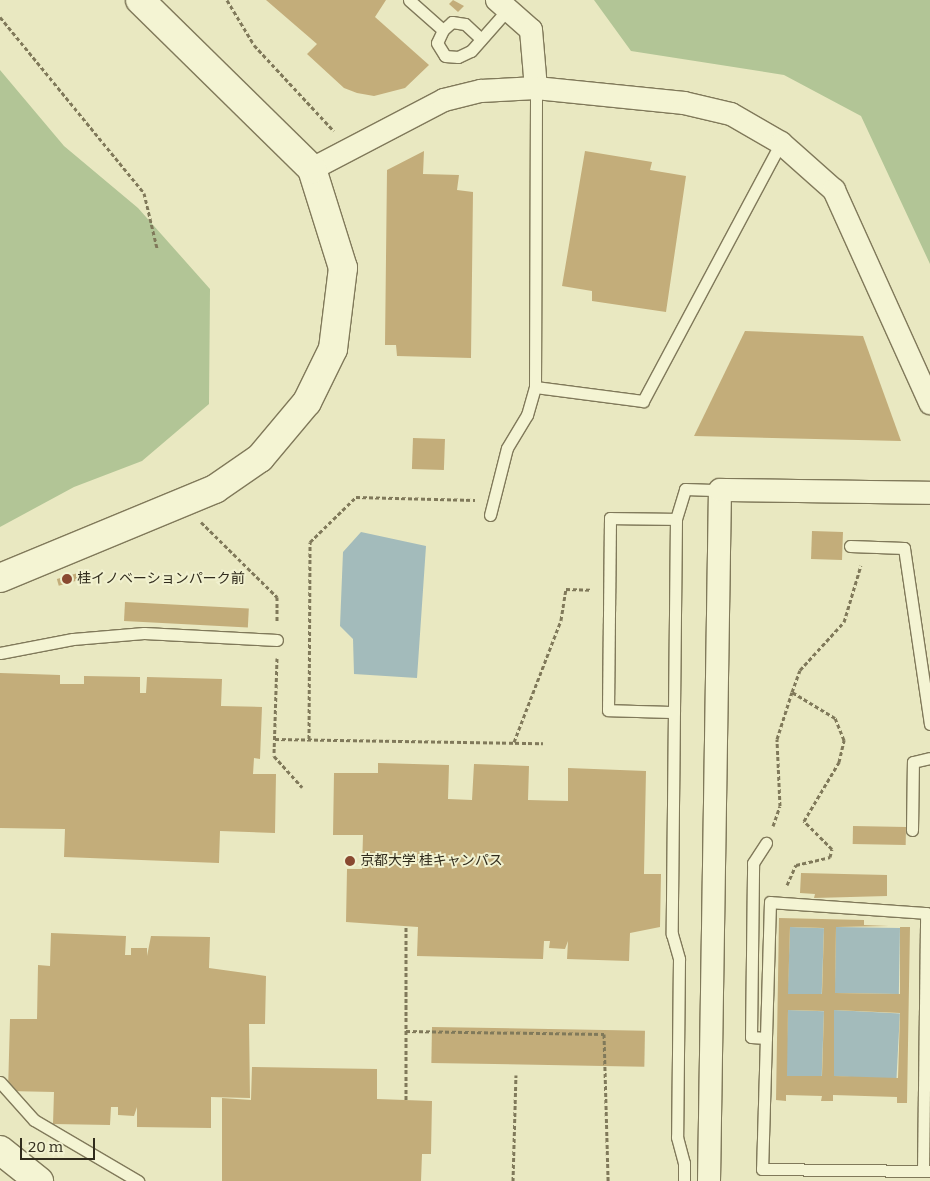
<!DOCTYPE html>
<meta charset="utf-8">
<style>
body{margin:0}
#map{position:relative;width:930px;height:1181px;overflow:hidden;background:#e9e8c1;font-family:Bitter,"Noto Sans JP",serif}
div>[style]{position:absolute}
[style*='--x']{left:calc(var(--x)*1px);top:calc(var(--y)*1px);width:calc(var(--w)*1px);rotate:calc(var(--a)*1deg)}
.green>*{inset:0;background:#b2c596}
.water>*{inset:0;background:#a3bbbb;transform-origin:0 0}
.building>*{inset:0;background:#c3ad7a;transform-origin:0 0}
.path>*{height:3px;margin-top:-1.5px;transform-origin:0;background:repeating-linear-gradient(90deg,#80795a 0 4px,transparent 0 6.5px)}
.roads{filter:drop-shadow(1px 0 #80795a) drop-shadow(-1px 0 #80795a) drop-shadow(0 1px #80795a) drop-shadow(0 -1px #80795a)}
.lane>*{height:11px;margin:-5.5px;padding:0 5.5px;transform-origin:5.5px;border-radius:5.5px;background:#f4f4d3}
.street>*{height:22px;margin:-11px;padding:0 11px;transform-origin:11px;border-radius:11px;background:#f4f4d3}
.secondary>*{height:28px;margin:-14px;padding:0 14px;transform-origin:14px;border-radius:14px;background:#f4f4d3}
.dots>*{width:14px;height:14px;translate:-50% -50%;box-sizing:border-box;border:2px solid #f1f1cf;border-radius:50%}
span{translate:-50% -50%;white-space:nowrap;text-align:center;line-height:1.15;-webkit-text-stroke:4px #f1f1cf;paint-order:stroke}
.poi-label{font-size:14px;color:#312c1d}
.left{translate:0 -50%;text-align:left}
.scale{position:absolute;left:20px;top:1138px;width:75px;height:22px;box-sizing:border-box;border:2px solid #312c1d;border-top:0;padding-left:6px;font-size:15px;line-height:18px;white-space:nowrap;color:#312c1d;-webkit-text-stroke:4px #f1f1cf;paint-order:stroke}
</style>
<div id="map">
<div class="green">
<div style="clip-path:polygon(594px 0,930px 0,930px 264px,861px 116px,784px 75px,631px 51px)"></div>
<div style="clip-path:polygon(0 70px,64px 146px,138px 208px,210px 289px,209px 404px,142px 461px,74px 487px,0 527px)"></div>
</div>
<div class="water">
<div style="clip-path:polygon(361px 532px,426px 546px,417px 678px,354px 674px,353px 639px,340px 626px,343px 552px)"></div>
<div style="left:790px;top:927px;width:34px;height:67px;rotate:2deg"></div>
<div style="left:836px;top:927px;width:64px;height:66px;rotate:1deg"></div>
<div style="left:788px;top:1010px;width:36px;height:66px;rotate:2deg"></div>
<div style="left:834px;top:1010px;width:66px;height:66px;rotate:3deg"></div>
</div>
<div class="building">
<div style="clip-path:polygon(266px 0,386px 0,375px 17px,429px 65px,405px 88px,374px 96px,357px 93px,344px 88px,307px 54px,317px 44px)"></div>
<div style="clip-path:polygon(453px 0,464px 6px,458px 12px,449px 4px)"></div>
<div style="clip-path:polygon(424px 151px,423px 174px,459px 175px,457px 190px,473px 192px,471px 358px,397px 356px,396px 345px,385px 345px,387px 170px)"></div>
<div style="clip-path:polygon(585px 151px,652px 162px,650px 170px,686px 176px,666px 312px,592px 301px,592px 291px,562px 286px)"></div>
<div style="clip-path:polygon(745px 331px,863px 336px,901px 441px,694px 436px)"></div>
<div style="left:413px;top:438px;width:32px;height:31px;rotate:2deg"></div>
<div style="left:812px;top:531px;width:31px;height:28px;rotate:2deg"></div>
<div style="left:78px;top:573px;width:7px;height:22px;rotate:74deg"></div>
<div style="left:125px;top:602px;width:124px;height:19px;rotate:3deg"></div>
<div style="clip-path:polygon(0 673px,60px 675px,60px 684px,84px 684px,84px 676px,140px 677px,140px 693px,146px 693px,147px 677px,222px 679px,221px 706px,262px 707px,260px 759px,254px 758px,253px 774px,276px 774px,275px 833px,220px 831px,219px 863px,64px 857px,65px 829px,0 828px)"></div>
<div style="clip-path:polygon(378px 763px,449px 765px,448px 799px,472px 800px,474px 764px,529px 766px,528px 800px,568px 801px,568px 768px,646px 771px,644px 874px,661px 874px,660px 927px,630px 933px,629px 961px,567px 959px,568px 941px,565px 949px,549px 948px,550px 941px,544px 941px,543px 959px,417px 956px,418px 927px,346px 922px,347px 869px,362px 869px,363px 835px,333px 835px,334px 773px,378px 773px)"></div>
<div style="left:853px;top:826px;width:53px;height:18px;rotate:1deg"></div>
<div style="clip-path:polygon(801px 873px,887px 875px,887px 896px,814px 898px,815px 894px,800px 893px)"></div>
<div style="clip-path:polygon(evenodd,779px 918px,864px 920px,864px 925px,889px 926px,836px 927px,835px 993px,900px 994px,900px 927px,910px 927px,907px 1103px,897px 1103px,897px 1097px,833px 1095px,833px 1101px,821px 1101px,822px 1096px,786px 1095px,786px 1101px,776px 1100px,779px 918px,790px 927px,824px 928px,822px 994px,788px 994px,790px 927px,779px 918px,788px 1010px,824px 1011px,822px 1076px,787px 1076px,788px 1010px,779px 918px,834px 1010px,900px 1013px,898px 1078px,834px 1076px,834px 1010px)"></div>
<div style="clip-path:polygon(51px 933px,126px 936px,125px 955px,131px 955px,131px 948px,147px 948px,147px 956px,151px 936px,210px 937px,209px 968px,266px 976px,265px 1024px,249px 1024px,250px 1098px,211px 1097px,211px 1128px,137px 1127px,137px 1107px,134px 1116px,118px 1115px,118px 1107px,111px 1107px,110px 1125px,53px 1124px,54px 1092px,8px 1091px,10px 1019px,37px 1019px,38px 965px,50px 966px)"></div>
<div style="left:432px;top:1027px;width:213px;height:36px;rotate:1deg"></div>
<div style="clip-path:polygon(252px 1067px,377px 1069px,377px 1099px,432px 1101px,431px 1154px,422px 1154px,421px 1181px,222px 1181px,222px 1098px,251px 1100px)"></div>
</div>
<div class="path">
<div style="--x:227;--y:0;--w:52;--a:59"></div>
<div style="--x:254;--y:45;--w:117;--a:47.1"></div>
<div style="--x:0;--y:17;--w:227;--a:50.7"></div>
<div style="--x:144;--y:193;--w:57;--a:76.7"></div>
<div style="--x:201;--y:522;--w:107;--a:44.6"></div>
<div style="--x:277;--y:597;--w:24;--a:90"></div>
<div style="--x:277;--y:658;--w:98;--a:91.8"></div>
<div style="--x:274;--y:756;--w:42;--a:47.9"></div>
<div style="--x:275;--y:739;--w:268;--a:0.9"></div>
<div style="--x:309;--y:739;--w:197;--a:-89.7"></div>
<div style="--x:310;--y:542;--w:64;--a:-44.4"></div>
<div style="--x:356;--y:497;--w:119;--a:1.4"></div>
<div style="--x:514;--y:742;--w:131;--a:-68.9"></div>
<div style="--x:561;--y:620;--w:31;--a:-81"></div>
<div style="--x:566;--y:589;--w:25;--a:2"></div>
<div style="--x:773;--y:826;--w:21;--a:-71"></div>
<div style="--x:780;--y:806;--w:67;--a:-92.6"></div>
<div style="--x:777;--y:739;--w:49;--a:-72.3"></div>
<div style="--x:792;--y:692;--w:23;--a:-70"></div>
<div style="--x:800;--y:670;--w:65;--a:-47.5"></div>
<div style="--x:844;--y:622;--w:59;--a:-73.4"></div>
<div style="--x:787;--y:885;--w:22;--a:-66"></div>
<div style="--x:796;--y:865;--w:35;--a:-13"></div>
<div style="--x:830;--y:857;--w:8;--a:-76"></div>
<div style="--x:832;--y:849;--w:40;--a:-135"></div>
<div style="--x:804;--y:821;--w:69;--a:-59.3"></div>
<div style="--x:839;--y:762;--w:23;--a:-77"></div>
<div style="--x:844;--y:740;--w:24;--a:-112"></div>
<div style="--x:835;--y:718;--w:50;--a:-148.8"></div>
<div style="--x:406;--y:927;--w:173;--a:90"></div>
<div style="--x:406;--y:1031;--w:198;--a:0.9"></div>
<div style="--x:604;--y:1034;--w:147;--a:88.4"></div>
<div style="--x:513;--y:1181;--w:106;--a:-88.4"></div>
</div>
<div class="roads">
<div class="lane">
<div style="--x:409;--y:0;--w:45;--a:41.4"></div>
<div style="--x:443;--y:30;--w:14;--a:115"></div>
<div style="--x:437;--y:43;--w:15;--a:58"></div>
<div style="--x:445;--y:56;--w:13;--a:4"></div>
<div style="--x:458;--y:57;--w:14;--a:-25"></div>
<div style="--x:471;--y:51;--w:56;--a:-48.6"></div>
<div style="--x:443;--y:30;--w:12;--a:-42"></div>
<div style="--x:452;--y:22;--w:13;--a:9"></div>
<div style="--x:465;--y:24;--w:22;--a:43"></div>
<div style="--x:535;--y:387;--w:109;--a:7.4"></div>
<div style="--x:643;--y:401;--w:293;--a:-61.9"></div>
<div style="--x:490;--y:515;--w:69;--a:-75.8"></div>
<div style="--x:507;--y:448;--w:39;--a:-59"></div>
<div style="--x:527;--y:415;--w:29;--a:-74"></div>
<div style="--x:535;--y:387;--w:299;--a:-89.8"></div>
<div style="--x:676;--y:519;--w:31;--a:-73"></div>
<div style="--x:685;--y:489;--w:35;--a:2"></div>
<div style="--x:850;--y:546;--w:54;--a:2.1"></div>
<div style="--x:904;--y:548;--w:178;--a:81.6"></div>
<div style="--x:0;--y:653;--w:74;--a:-10.9"></div>
<div style="--x:73;--y:639;--w:71;--a:-4.8"></div>
<div style="--x:144;--y:633;--w:133;--a:3"></div>
<div style="--x:674;--y:712;--w:66;--a:-178.3"></div>
<div style="--x:608;--y:710;--w:192;--a:-89.4"></div>
<div style="--x:610;--y:518;--w:66;--a:0.9"></div>
<div style="--x:676;--y:519;--w:415;--a:90.6"></div>
<div style="--x:672;--y:934;--w:26;--a:74"></div>
<div style="--x:679;--y:959;--w:178;--a:90.6"></div>
<div style="--x:677;--y:1137;--w:27;--a:75"></div>
<div style="--x:684;--y:1163;--w:18;--a:90"></div>
<div style="--x:912;--y:830;--w:68;--a:-89.2"></div>
<div style="--x:913;--y:762;--w:17;--a:-13"></div>
<div style="--x:766;--y:1038;--w:15;--a:-176"></div>
<div style="--x:751;--y:1037;--w:174;--a:-89.3"></div>
<div style="--x:753;--y:863;--w:24;--a:-57"></div>
<div style="--x:0;--y:1082;--w:51;--a:48.2"></div>
<div style="--x:34;--y:1120;--w:121;--a:30.4"></div>
<div style="--x:923;--y:1171;--w:258;--a:-89.3"></div>
<div style="--x:926;--y:913;--w:156;--a:-176"></div>
<div style="--x:770;--y:902;--w:267;--a:91.7"></div>
<div style="--x:762;--y:1169;--w:168;--a:0.7"></div>
</div>
<div class="street">
<div style="--x:497;--y:0;--w:45;--a:41.4"></div>
<div style="--x:531;--y:30;--w:58;--a:85.1"></div>
<div style="--x:312;--y:169;--w:149;--a:-27.6"></div>
<div style="--x:444;--y:100;--w:38;--a:-14"></div>
<div style="--x:481;--y:91;--w:55;--a:-3.1"></div>
<div style="--x:536;--y:88;--w:149;--a:5.8"></div>
<div style="--x:684;--y:103;--w:48;--a:13.2"></div>
<div style="--x:731;--y:114;--w:58;--a:30.1"></div>
<div style="--x:781;--y:143;--w:71;--a:41.6"></div>
<div style="--x:834;--y:190;--w:234;--a:65.7"></div>
<div style="--x:709;--y:1181;--w:691;--a:-89.09"></div>
<div style="--x:720;--y:490;--w:210;--a:0.8"></div>
</div>
<div class="secondary">
<div style="--x:0;--y:578;--w:233;--a:-22.5"></div>
<div style="--x:215;--y:489;--w:55;--a:-34.6"></div>
<div style="--x:260;--y:458;--w:73;--a:-50"></div>
<div style="--x:307;--y:402;--w:59;--a:-63.9"></div>
<div style="--x:333;--y:349;--w:82;--a:-83"></div>
<div style="--x:343;--y:268;--w:104;--a:-107.4"></div>
<div style="--x:312;--y:169;--w:241;--a:-135.5"></div>
<div style="--x:0;--y:1150;--w:50;--a:38.5"></div>
</div>
</div>
<div class="dots">
<div style="left:67px;top:579px;background:#894930"></div>
<div style="left:350px;top:861px;background:#894930"></div>
</div>
<div class="poi-label">
<span class="left" style="left:77px;top:579px">桂イノベーションパーク前</span>
<span class="left" style="left:360px;top:861px">京都大学 桂キャンパス</span>
</div>
<div class="scale">20 m</div>
</div>
